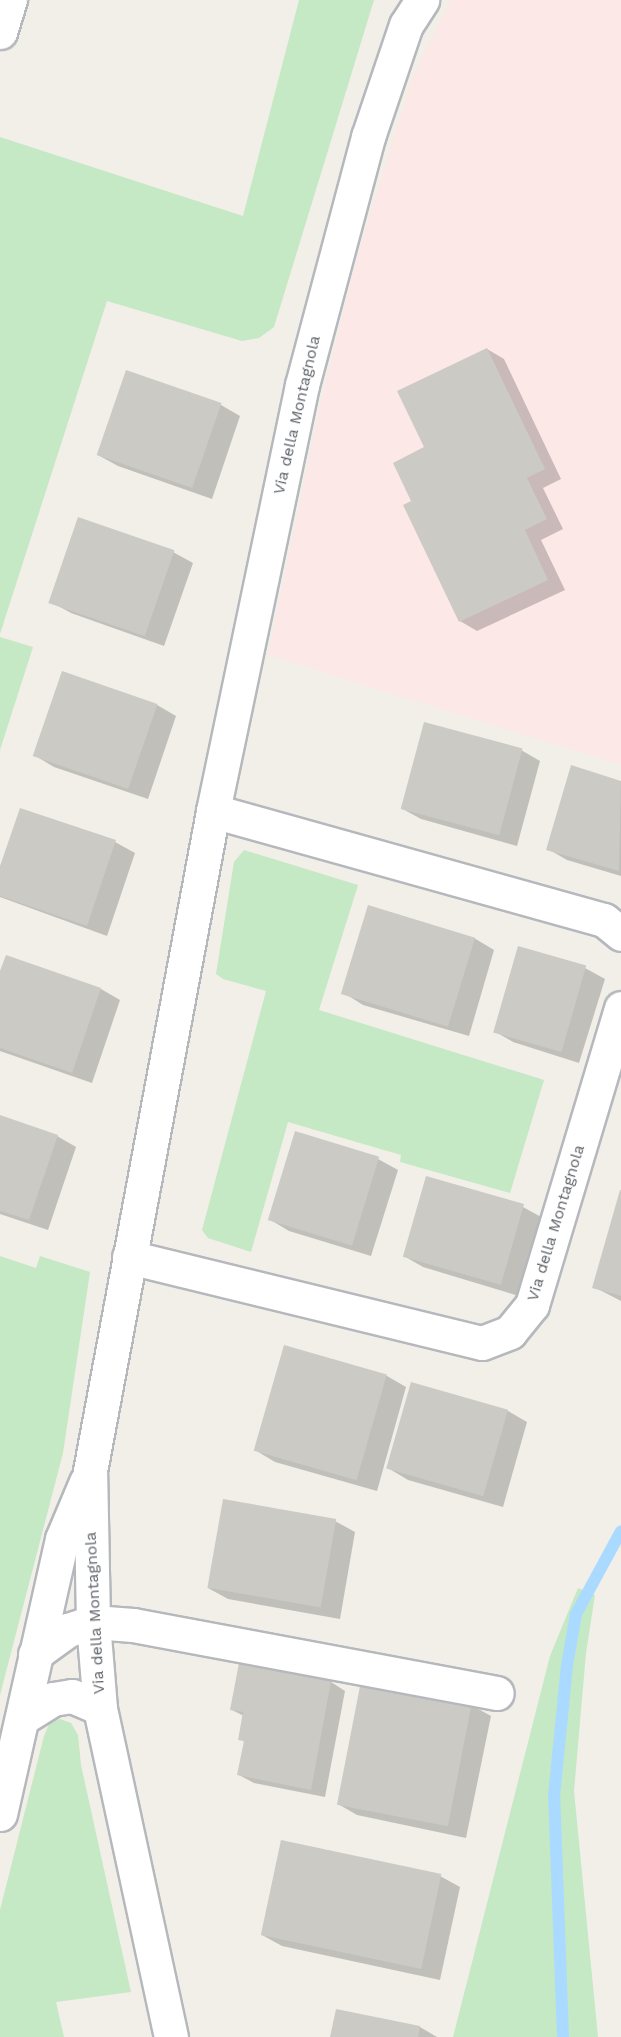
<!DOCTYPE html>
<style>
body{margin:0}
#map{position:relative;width:621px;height:2037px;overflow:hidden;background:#f1efe8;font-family:"Work Sans",sans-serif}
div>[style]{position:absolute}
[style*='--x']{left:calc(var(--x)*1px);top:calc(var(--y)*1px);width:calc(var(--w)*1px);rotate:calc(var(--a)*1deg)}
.medical>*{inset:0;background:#fce8e6}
.green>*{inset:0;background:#c5e8c5}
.shadow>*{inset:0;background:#0003}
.stream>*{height:12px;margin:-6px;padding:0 6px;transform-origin:6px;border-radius:6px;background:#aadaff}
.building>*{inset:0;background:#cccac5;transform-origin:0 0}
.roads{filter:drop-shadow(2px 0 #b5b8bc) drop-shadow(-2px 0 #b5b8bc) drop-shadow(0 2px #b5b8bc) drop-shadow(0 -2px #b5b8bc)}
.street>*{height:33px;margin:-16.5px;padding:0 16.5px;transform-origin:16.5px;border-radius:16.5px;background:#fff}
span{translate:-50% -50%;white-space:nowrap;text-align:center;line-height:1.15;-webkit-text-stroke:6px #fff;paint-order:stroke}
.street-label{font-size:16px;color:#5f6368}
</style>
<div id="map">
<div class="medical">
<div style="clip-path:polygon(451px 0,621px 0,621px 765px,268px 655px,320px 406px,358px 253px,412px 79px)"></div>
</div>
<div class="green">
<div style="clip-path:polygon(299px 0,374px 0,274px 327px,259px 338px,242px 341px,107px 301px,0 634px,0 137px,243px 216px)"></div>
<div style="clip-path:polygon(0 637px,33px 647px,0 750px)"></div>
<div style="clip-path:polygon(244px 850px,358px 885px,319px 1010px,544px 1080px,510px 1193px,400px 1162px,401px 1155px,288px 1122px,251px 1252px,208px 1238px,202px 1230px,266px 991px,223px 979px,216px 974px,234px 862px)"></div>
<div style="clip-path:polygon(0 1256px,36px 1268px,40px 1256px,90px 1272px,63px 1453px,0 1695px)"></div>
<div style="clip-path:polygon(578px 1588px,595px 1595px,586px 1653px,574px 1791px,598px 2037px,453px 2037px,550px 1656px)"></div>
<div style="clip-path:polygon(60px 1719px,71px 1723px,78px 1735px,81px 1765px,131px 1992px,56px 2002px,64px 2037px,0 2037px,0 1910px,44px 1736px,49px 1724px)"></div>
</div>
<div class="shadow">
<div style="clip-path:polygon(487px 349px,504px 359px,561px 479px,543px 488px,563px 529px,541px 540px,565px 590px,477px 631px,460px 621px,414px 501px,426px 448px)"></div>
<div style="clip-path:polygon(127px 372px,221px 405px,240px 416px,212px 499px,118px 466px,98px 455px)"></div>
<div style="clip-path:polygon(173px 552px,193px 563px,164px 646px,71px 613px,51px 602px)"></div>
<div style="clip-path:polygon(157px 705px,176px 716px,148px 799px,54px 767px,34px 755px)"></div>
<div style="clip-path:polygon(521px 750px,540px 761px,517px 846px,421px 819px,401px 808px)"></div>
<div style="clip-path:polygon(572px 767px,621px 782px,621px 876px,567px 860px,548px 849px)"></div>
<div style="clip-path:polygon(115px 842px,135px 853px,107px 936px,0 897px,0 870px)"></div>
<div style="clip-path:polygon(474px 938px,494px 950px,469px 1036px,363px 1005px,344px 993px)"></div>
<div style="clip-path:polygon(7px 957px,101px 989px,120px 1000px,92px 1083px,0 1051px,0 976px)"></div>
<div style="clip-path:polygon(585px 968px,605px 979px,579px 1063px,513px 1042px,494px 1031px)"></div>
<div style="clip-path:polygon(0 1117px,57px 1136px,76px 1147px,48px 1230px,0 1214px)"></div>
<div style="clip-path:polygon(378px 1159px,398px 1170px,371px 1256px,289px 1231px,269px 1219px)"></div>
<div style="clip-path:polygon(621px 1193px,621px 1301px,594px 1287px)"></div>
<div style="clip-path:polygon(523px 1207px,543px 1218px,519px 1296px,423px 1267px,404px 1256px)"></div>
<div style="clip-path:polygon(285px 1346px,387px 1376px,406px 1387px,377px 1491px,275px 1462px,255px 1450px)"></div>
<div style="clip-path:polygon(412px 1384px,508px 1411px,527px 1422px,503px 1507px,408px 1480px,388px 1468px)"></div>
<div style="clip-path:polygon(335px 1521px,355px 1532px,340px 1619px,228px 1599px,208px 1588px)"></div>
<div style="clip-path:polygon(331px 1682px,345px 1691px,325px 1797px,254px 1783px,239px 1775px,245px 1742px,240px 1739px,244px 1716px,232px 1710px)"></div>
<div style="clip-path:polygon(471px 1705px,491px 1716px,466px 1838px,357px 1815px,338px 1804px)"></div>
<div style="clip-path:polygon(440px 1876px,460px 1887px,440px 1980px,282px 1946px,262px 1935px)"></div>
<div style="clip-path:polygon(337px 2011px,420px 2027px,437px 2037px,332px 2037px)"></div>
</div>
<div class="stream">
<div style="--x:563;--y:2037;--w:241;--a:-92.1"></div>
<div style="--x:554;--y:1796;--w:132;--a:-84.3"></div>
<div style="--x:567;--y:1665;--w:52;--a:-80"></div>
<div style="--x:576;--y:1614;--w:94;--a:-61.5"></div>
</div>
<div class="building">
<div style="clip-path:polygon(487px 348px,545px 469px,527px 478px,547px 519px,525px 530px,548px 580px,459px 622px,403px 505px,411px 501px,393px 463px,424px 447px,397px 391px)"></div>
<div style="left:126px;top:370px;width:101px;height:90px;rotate:19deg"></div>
<div style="left:78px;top:517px;width:102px;height:91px;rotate:19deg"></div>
<div style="left:62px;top:671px;width:101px;height:90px;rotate:19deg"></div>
<div style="left:424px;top:722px;width:102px;height:90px;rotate:15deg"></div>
<div style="clip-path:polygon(571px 765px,621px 781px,619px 871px,546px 850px)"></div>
<div style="clip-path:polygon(20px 808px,116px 840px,87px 926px,0 896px,0 866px)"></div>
<div style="left:368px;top:905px;width:112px;height:93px;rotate:17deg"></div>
<div style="left:518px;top:946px;width:71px;height:90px;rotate:16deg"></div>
<div style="clip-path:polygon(6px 955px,101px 988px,72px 1073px,0 1048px,0 971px)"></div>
<div style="clip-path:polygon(0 1115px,58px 1135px,29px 1220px,0 1211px)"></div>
<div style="left:295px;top:1131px;width:88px;height:93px;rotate:17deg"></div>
<div style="left:426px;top:1176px;width:102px;height:84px;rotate:16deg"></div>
<div style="clip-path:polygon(620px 1190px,621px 1190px,621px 1296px,592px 1288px)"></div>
<div style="left:284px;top:1345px;width:107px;height:110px;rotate:16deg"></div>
<div style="left:411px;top:1382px;width:101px;height:90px;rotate:16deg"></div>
<div style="left:223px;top:1499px;width:115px;height:90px;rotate:10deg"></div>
<div style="clip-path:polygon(239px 1663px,331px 1681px,311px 1790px,237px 1775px,244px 1741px,238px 1740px,243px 1712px,230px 1710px)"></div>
<div style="left:361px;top:1681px;width:113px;height:126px;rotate:11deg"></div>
<div style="left:281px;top:1840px;width:164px;height:97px;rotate:12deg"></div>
<div style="clip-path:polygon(336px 2009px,420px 2026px,418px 2037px,330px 2037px)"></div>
</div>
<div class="roads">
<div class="street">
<div style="--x:0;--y:32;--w:34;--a:-73"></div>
<div style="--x:213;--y:811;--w:406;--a:15.6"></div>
<div style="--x:604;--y:920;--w:22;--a:39"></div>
<div style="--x:129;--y:1257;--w:363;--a:13.7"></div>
<div style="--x:482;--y:1343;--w:30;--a:-21"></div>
<div style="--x:510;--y:1332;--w:35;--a:-51"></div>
<div style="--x:532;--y:1305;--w:310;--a:-73.3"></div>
<div style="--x:35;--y:1654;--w:41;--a:-36"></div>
<div style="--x:68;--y:1630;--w:26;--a:-18"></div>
<div style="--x:93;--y:1622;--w:40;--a:4.3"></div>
<div style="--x:133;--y:1625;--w:370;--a:10.6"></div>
<div style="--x:24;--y:1717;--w:34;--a:-32"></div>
<div style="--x:53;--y:1699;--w:19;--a:-9"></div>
<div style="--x:72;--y:1696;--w:30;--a:23"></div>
<div style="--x:0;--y:1814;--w:282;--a:-77.3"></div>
<div style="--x:62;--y:1539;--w:62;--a:-67.2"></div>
<div style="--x:171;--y:2037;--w:337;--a:-102.2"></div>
<div style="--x:100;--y:1708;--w:86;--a:-94.7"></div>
<div style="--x:93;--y:1622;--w:151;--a:-91.1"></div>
<div style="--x:90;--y:1471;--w:671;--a:-79.44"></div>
<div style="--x:213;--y:811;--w:435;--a:-78.2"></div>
<div style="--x:302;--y:385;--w:257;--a:-75.1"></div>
<div style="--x:368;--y:137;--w:118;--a:-71.3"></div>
<div style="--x:406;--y:25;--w:30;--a:-57"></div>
</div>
</div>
<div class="street-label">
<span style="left:297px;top:415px;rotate:-77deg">Via della Montagnola</span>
<span style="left:556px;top:1223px;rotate:-73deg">Via della Montagnola</span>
<span style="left:95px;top:1613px;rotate:-93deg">Via della Montagnola</span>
</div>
</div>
